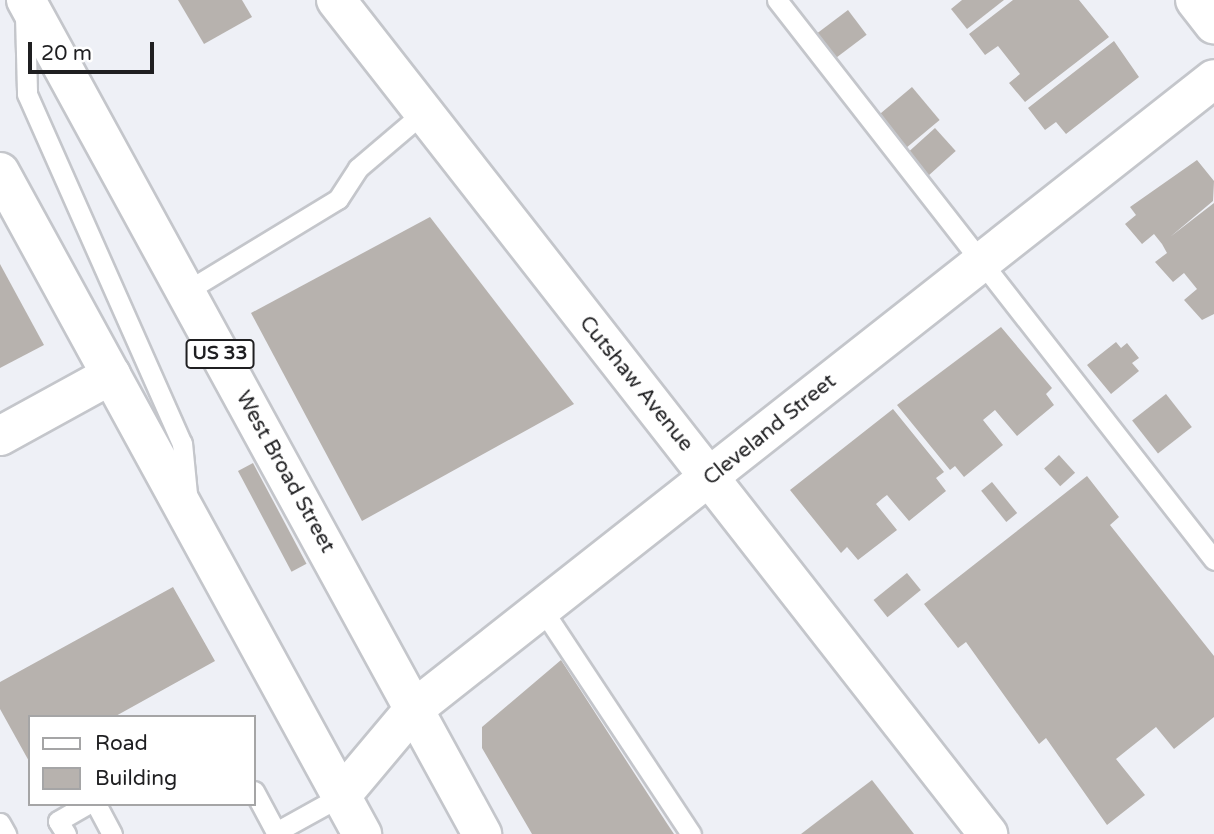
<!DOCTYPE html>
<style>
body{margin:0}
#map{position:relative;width:1214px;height:834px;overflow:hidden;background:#eef0f6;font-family:"Varela Round",sans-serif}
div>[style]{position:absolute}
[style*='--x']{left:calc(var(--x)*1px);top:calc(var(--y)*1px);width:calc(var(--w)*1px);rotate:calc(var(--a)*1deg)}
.building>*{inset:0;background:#b7b2ae;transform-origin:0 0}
.roads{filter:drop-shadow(2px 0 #c4c6cb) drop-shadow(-2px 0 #c4c6cb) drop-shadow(0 2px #c4c6cb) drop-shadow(0 -2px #c4c6cb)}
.service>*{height:19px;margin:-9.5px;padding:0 9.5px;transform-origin:9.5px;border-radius:9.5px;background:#fff}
.minor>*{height:38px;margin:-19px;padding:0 19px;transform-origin:19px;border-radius:19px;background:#fff}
.primary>*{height:38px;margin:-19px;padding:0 19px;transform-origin:19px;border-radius:19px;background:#fff}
span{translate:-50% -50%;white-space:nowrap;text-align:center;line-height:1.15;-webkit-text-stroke:5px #fff;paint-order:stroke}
.shield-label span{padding:2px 5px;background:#fff;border:2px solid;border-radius:5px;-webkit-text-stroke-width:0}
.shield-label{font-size:19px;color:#1f1f21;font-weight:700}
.street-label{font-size:21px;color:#1f1f21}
.legend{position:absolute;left:28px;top:715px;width:228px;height:91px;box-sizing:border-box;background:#fff;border:2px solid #a5a5a6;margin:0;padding:9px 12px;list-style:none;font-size:21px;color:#1f1f21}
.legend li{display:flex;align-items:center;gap:14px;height:35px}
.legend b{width:35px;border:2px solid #a5a5a6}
.scale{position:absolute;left:28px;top:42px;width:126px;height:32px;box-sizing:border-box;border:4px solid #1f1f21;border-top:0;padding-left:9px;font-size:21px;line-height:24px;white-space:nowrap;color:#1f1f21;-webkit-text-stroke:5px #fff;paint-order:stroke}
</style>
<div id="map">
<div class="building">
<div style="clip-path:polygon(178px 0,242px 0,252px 17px,204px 44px)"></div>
<div style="clip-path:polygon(962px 0,1004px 0,967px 29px,951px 9px)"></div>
<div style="clip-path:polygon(1013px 0,1079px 0,1109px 37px,1025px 102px,1009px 83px,1020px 74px,998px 46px,985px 55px,969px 34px)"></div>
<div style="left:848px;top:10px;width:31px;height:39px;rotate:53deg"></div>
<div style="clip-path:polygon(1114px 41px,1139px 77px,1066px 134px,1056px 122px,1045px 130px,1028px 108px)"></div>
<div style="left:912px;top:87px;width:43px;height:45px;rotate:50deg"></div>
<div style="left:935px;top:128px;width:31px;height:38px;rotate:48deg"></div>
<div style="clip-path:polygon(1197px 160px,1214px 181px,1213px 201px,1170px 237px,1214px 203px,1214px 314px,1202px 320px,1184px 300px,1197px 289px,1184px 273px,1173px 282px,1155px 262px,1167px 253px,1162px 244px,1154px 234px,1142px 244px,1125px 224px,1136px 215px,1130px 207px)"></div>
<div style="clip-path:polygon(430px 217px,574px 404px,362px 521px,251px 313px)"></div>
<div style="clip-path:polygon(0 264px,44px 345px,0 368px)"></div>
<div style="clip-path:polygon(1001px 327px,1052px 388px,1046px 394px,1054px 405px,1017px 436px,995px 410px,983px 420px,1003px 445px,964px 477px,955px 466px,950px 470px,897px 405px)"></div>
<div style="clip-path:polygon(1116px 342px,1121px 348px,1127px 343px,1139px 358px,1132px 363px,1139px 371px,1111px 394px,1087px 365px)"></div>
<div style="left:1166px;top:394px;width:42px;height:43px;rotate:52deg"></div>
<div style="clip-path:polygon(893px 409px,944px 472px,936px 478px,946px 491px,909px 521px,887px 495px,883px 498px,876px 504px,897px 530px,858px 560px,847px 547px,841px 553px,790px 490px)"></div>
<div style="left:1059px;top:455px;width:24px;height:20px;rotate:48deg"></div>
<div style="left:253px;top:463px;width:114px;height:17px;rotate:62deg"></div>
<div style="clip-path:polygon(1087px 476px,1119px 517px,1110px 525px,1214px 656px,1214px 717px,1174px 749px,1156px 727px,1116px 759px,1145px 795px,1107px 825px,1046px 738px,1039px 744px,966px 642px,958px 648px,924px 604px)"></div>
<div style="left:992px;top:482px;width:40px;height:14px;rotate:51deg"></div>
<div style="left:907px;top:573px;width:22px;height:43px;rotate:51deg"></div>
<div style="clip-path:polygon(173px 587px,215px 661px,114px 717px,30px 717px,30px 763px,0 709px,0 682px)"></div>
<div style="clip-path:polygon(561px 660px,666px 822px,674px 834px,532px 834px,482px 748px,482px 727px)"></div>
<div style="clip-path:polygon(872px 780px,914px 834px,801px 834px,818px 821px)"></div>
</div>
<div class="roads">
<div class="service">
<div style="--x:777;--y:0;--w:710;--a:52.03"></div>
<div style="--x:25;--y:15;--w:79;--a:88.5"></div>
<div style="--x:27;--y:94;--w:382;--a:66.1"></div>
<div style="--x:182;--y:443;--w:51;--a:84.4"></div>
<div style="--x:185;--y:292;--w:179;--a:-31.3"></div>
<div style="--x:338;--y:199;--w:37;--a:-57"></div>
<div style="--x:358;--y:168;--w:87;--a:-40.3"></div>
<div style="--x:542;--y:609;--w:270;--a:56.5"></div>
<div style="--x:254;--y:791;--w:47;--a:61.8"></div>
<div style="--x:276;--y:832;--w:74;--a:-29"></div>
<div style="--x:96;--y:804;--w:34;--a:62"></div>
<div style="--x:0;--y:823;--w:13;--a:61"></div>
<div style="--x:66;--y:834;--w:15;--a:-122"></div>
<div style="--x:58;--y:821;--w:34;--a:-30"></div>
</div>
<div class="minor">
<div style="--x:336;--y:0;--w:1059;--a:51.98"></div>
<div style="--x:1195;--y:0;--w:31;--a:52"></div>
<div style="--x:0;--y:436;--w:127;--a:-28.8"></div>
<div style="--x:341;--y:796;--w:114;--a:-50"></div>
<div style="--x:414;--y:709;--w:1018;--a:-38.22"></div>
</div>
<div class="primary">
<div style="--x:26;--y:0;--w:951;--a:61.33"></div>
<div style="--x:0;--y:172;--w:755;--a:61.33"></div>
</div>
</div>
<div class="shield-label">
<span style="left:220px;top:354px">US 33</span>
</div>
<div class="street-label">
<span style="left:636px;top:384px;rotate:51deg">Cutshaw Avenue</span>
<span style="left:770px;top:430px;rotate:-39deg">Cleveland Street</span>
<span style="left:285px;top:472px;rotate:61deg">West Broad Street</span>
</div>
<ul class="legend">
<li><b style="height:9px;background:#fff"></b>Road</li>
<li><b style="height:19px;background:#b7b2ae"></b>Building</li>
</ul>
<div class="scale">20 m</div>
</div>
